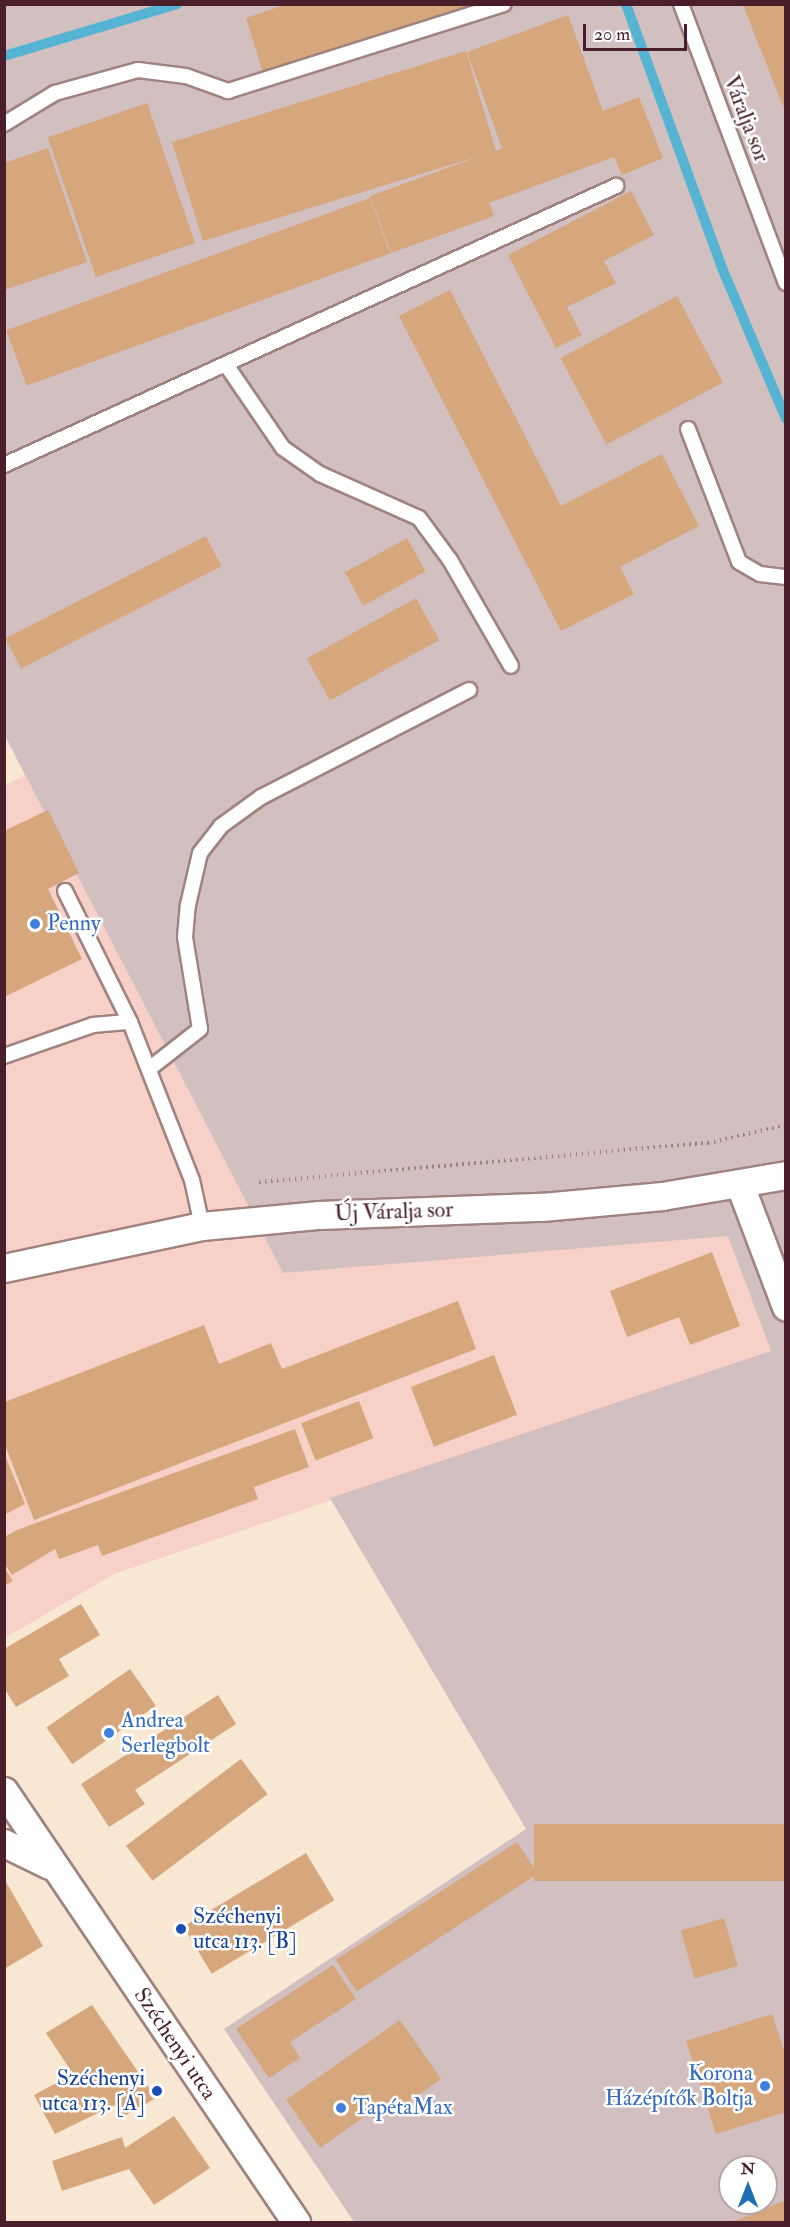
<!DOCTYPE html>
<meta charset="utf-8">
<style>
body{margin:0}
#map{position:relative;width:790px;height:2227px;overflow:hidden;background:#f7e7d3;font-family:"IM FELL Double Pica",serif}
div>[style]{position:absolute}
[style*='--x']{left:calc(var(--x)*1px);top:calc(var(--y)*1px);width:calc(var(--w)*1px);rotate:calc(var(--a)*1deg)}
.built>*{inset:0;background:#f7d1c7}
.industrial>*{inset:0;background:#d2bfc0}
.stream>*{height:10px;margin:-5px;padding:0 5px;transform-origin:5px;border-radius:5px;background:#55b3d3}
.building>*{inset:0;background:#d6a67d;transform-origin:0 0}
.path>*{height:4px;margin-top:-2px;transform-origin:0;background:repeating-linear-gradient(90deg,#a0837f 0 1.5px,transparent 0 6px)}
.roads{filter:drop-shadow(2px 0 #a0837f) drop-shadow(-2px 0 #a0837f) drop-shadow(0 2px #a0837f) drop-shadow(0 -2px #a0837f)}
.service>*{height:14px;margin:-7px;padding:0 7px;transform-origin:7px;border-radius:7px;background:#fff}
.minor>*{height:27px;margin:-13.5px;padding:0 13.5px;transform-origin:13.5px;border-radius:13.5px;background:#fff}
.dots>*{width:16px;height:16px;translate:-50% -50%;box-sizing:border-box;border:3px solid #fff;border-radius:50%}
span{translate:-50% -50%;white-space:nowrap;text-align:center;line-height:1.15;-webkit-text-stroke:5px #fff;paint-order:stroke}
.street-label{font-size:22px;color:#4a1f2b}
.shop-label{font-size:22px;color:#366cbe}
.left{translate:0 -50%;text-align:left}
.right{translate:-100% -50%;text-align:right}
.transit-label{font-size:22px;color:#164399}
.frame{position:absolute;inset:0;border:6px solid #4a1f2b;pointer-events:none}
.north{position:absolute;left:718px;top:2155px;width:60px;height:60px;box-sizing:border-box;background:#fff;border:2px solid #b7a5aa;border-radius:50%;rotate:0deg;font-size:16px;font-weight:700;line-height:24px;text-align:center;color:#4a1f2b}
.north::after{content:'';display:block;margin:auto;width:21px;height:27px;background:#1f6fb2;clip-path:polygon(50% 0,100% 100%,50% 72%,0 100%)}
.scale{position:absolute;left:583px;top:24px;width:104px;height:27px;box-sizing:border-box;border:3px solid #4a1f2b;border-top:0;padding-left:8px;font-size:18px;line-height:21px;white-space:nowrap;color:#4a1f2b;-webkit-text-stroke:4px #fff;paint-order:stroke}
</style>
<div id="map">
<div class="built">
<div style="clip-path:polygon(25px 775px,283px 1273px,728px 1235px,771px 1351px,114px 1574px,5px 1638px,4px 786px)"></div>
</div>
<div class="industrial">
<div style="clip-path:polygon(evenodd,5px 5px,785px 5px,785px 2222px,354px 2222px,224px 2029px,526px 1829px,330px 1498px,771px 1351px,728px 1236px,283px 1273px,5px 736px,5px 5px,730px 2167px,766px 2167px,766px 2203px,730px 2203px,730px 2167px)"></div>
</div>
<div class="stream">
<div style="--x:626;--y:4;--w:281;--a:70"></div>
<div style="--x:722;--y:268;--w:164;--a:67"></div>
<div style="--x:4;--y:56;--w:181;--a:-16.7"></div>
</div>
<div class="building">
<div style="clip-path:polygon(287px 4px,491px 4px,264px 76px,246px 18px)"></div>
<div style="clip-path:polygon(743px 5px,786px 5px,786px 111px,785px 111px)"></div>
<div style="clip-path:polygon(568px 15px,603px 111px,639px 97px,663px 158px,622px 175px,614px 157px,489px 203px,494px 216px,391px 253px,370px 196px,483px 155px,203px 241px,172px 142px,466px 51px,496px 151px,502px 148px,467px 52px)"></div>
<div style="left:147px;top:103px;width:148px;height:105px;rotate:71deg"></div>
<div style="clip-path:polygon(48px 148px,87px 262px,4px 290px,4px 163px)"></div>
<div style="clip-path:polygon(631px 191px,654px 235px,604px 261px,616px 283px,567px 307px,582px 335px,556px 348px,508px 255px)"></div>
<div style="left:370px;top:198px;width:59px;height:387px;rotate:70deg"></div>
<div style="clip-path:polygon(450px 290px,561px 506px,662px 454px,699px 526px,620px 567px,634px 594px,561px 631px,399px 316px)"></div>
<div style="left:677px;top:296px;width:98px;height:132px;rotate:62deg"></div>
<div style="left:206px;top:536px;width:34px;height:225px;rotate:63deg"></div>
<div style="left:407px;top:538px;width:38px;height:71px;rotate:61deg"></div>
<div style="left:416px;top:598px;width:48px;height:125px;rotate:61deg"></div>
<div style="clip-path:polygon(48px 810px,79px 873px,48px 889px,82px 959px,4px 997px,4px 831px)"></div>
<div style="clip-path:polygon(712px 1252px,740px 1326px,690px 1345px,679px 1317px,627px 1337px,610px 1291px)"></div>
<div style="clip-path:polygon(458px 1301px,476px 1349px,34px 1520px,5px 1445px,5px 1402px,204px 1325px,219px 1364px,271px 1343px,282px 1369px)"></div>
<div style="left:494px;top:1355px;width:64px;height:89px;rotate:69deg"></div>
<div style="left:359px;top:1401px;width:40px;height:62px;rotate:69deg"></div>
<div style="clip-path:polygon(295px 1429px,309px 1467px,254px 1487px,258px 1499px,102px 1556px,98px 1545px,59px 1559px,55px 1549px,12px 1575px,4px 1563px,4px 1537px,17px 1530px)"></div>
<div style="clip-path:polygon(4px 1453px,25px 1504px,4px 1515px)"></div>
<div style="clip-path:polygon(4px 1567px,13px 1581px,4px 1586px)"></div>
<div style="clip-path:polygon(81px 1604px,100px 1635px,59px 1659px,69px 1676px,16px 1707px,4px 1688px,4px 1649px)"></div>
<div style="left:130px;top:1669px;width:45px;height:102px;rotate:55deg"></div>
<div style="clip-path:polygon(218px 1695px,236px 1724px,135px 1790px,145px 1804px,109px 1827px,81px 1784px)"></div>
<div style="left:241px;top:1759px;width:44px;height:144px;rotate:53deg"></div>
<div style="left:786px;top:1824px;width:57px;height:252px;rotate:90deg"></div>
<div style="left:517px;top:1842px;width:38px;height:216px;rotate:57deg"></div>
<div style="left:306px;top:1853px;width:55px;height:143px;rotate:59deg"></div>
<div style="clip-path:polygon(6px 1882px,43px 1946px,4px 1969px,4px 1884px)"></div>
<div style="left:724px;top:1918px;width:50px;height:45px;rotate:74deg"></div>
<div style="clip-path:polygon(333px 1965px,356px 1999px,290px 2042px,300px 2058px,269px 2078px,236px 2029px)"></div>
<div style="clip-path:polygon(92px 2005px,156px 2098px,121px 2118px,114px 2105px,55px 2134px,34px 2095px,73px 2074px,46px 2033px)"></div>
<div style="clip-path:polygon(772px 2014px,786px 2056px,786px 2112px,716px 2134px,686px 2041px)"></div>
<div style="clip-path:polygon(400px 2020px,441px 2079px,393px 2113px,385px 2102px,320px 2148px,286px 2100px)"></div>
<div style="clip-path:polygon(174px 2116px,210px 2168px,154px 2205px,129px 2169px,62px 2191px,52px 2161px,122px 2137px,125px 2148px)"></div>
<div style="clip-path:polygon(786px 2200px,786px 2222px,732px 2222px)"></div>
</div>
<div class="path">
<div style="--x:259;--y:1182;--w:451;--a:-5"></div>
<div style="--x:708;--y:1143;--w:80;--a:-13"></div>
</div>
<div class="roads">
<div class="service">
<div style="--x:681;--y:4;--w:298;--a:69.4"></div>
<div style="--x:4;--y:124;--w:60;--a:-31.3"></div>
<div style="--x:55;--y:93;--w:86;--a:-15.5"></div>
<div style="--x:138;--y:70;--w:48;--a:7.1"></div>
<div style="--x:186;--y:76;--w:45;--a:19.7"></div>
<div style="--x:228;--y:91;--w:289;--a:-17.5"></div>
<div style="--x:227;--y:366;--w:99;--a:55.7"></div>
<div style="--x:283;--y:448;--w:45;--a:35.1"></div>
<div style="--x:320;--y:474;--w:108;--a:24"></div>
<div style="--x:419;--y:518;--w:52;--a:53.6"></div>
<div style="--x:450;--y:560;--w:122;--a:60.1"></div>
<div style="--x:688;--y:429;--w:142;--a:69"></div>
<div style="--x:739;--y:562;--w:24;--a:30"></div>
<div style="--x:760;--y:574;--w:26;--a:7"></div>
<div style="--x:4;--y:465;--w:673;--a:-24.51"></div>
<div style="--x:65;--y:891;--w:146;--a:63.6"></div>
<div style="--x:4;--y:1056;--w:94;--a:-19.2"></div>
<div style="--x:93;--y:1025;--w:37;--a:-5"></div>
<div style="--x:130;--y:1022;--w:170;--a:68.6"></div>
<div style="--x:192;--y:1180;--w:47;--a:77.7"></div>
<div style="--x:149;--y:1069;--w:65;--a:-38.1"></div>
<div style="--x:200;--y:1029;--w:93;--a:-99.3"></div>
<div style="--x:185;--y:937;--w:32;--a:-85"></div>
<div style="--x:188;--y:905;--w:53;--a:-77"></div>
<div style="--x:200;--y:853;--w:34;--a:-52"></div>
<div style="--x:221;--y:826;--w:49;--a:-35.9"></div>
<div style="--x:261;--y:797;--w:234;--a:-27.2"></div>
</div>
<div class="minor">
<div style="--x:740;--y:1185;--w:130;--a:69.3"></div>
<div style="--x:4;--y:1268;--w:202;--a:-12"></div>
<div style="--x:202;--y:1226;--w:118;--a:-5.4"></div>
<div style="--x:319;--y:1215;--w:223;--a:-2.1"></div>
<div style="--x:542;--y:1207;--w:121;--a:-5.2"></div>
<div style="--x:662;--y:1196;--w:126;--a:-9.6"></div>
<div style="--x:4;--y:1791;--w:521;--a:55.88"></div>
<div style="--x:4;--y:1843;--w:50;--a:26.1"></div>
</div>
</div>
<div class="dots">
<div style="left:35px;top:924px;background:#3f7fe0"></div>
<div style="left:109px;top:1733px;background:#3f7fe0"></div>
<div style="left:181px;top:1929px;background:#1a4fb4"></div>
<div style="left:765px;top:2086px;background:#3f7fe0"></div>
<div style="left:157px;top:2091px;background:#1a4fb4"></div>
<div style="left:341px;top:2108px;background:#3f7fe0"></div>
</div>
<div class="street-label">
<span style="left:746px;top:119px;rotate:69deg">Váralja sor</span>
<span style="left:394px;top:1212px;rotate:-2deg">Új Váralja sor</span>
<span style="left:175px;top:2044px;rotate:56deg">Széchenyi utca</span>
</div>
<div class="shop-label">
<span class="left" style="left:47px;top:924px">Penny</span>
<span class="left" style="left:121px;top:1733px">Andrea<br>Serlegbolt</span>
<span class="right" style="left:753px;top:2086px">Korona<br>Házépítők Boltja</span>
<span class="left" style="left:353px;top:2108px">TapétaMax</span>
</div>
<div class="transit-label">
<span class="left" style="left:193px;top:1929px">Széchenyi<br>utca 113. [B]</span>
<span class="right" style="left:145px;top:2091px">Széchenyi<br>utca 113. [A]</span>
</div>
<div class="frame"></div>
<div class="north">N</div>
<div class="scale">20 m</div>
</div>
